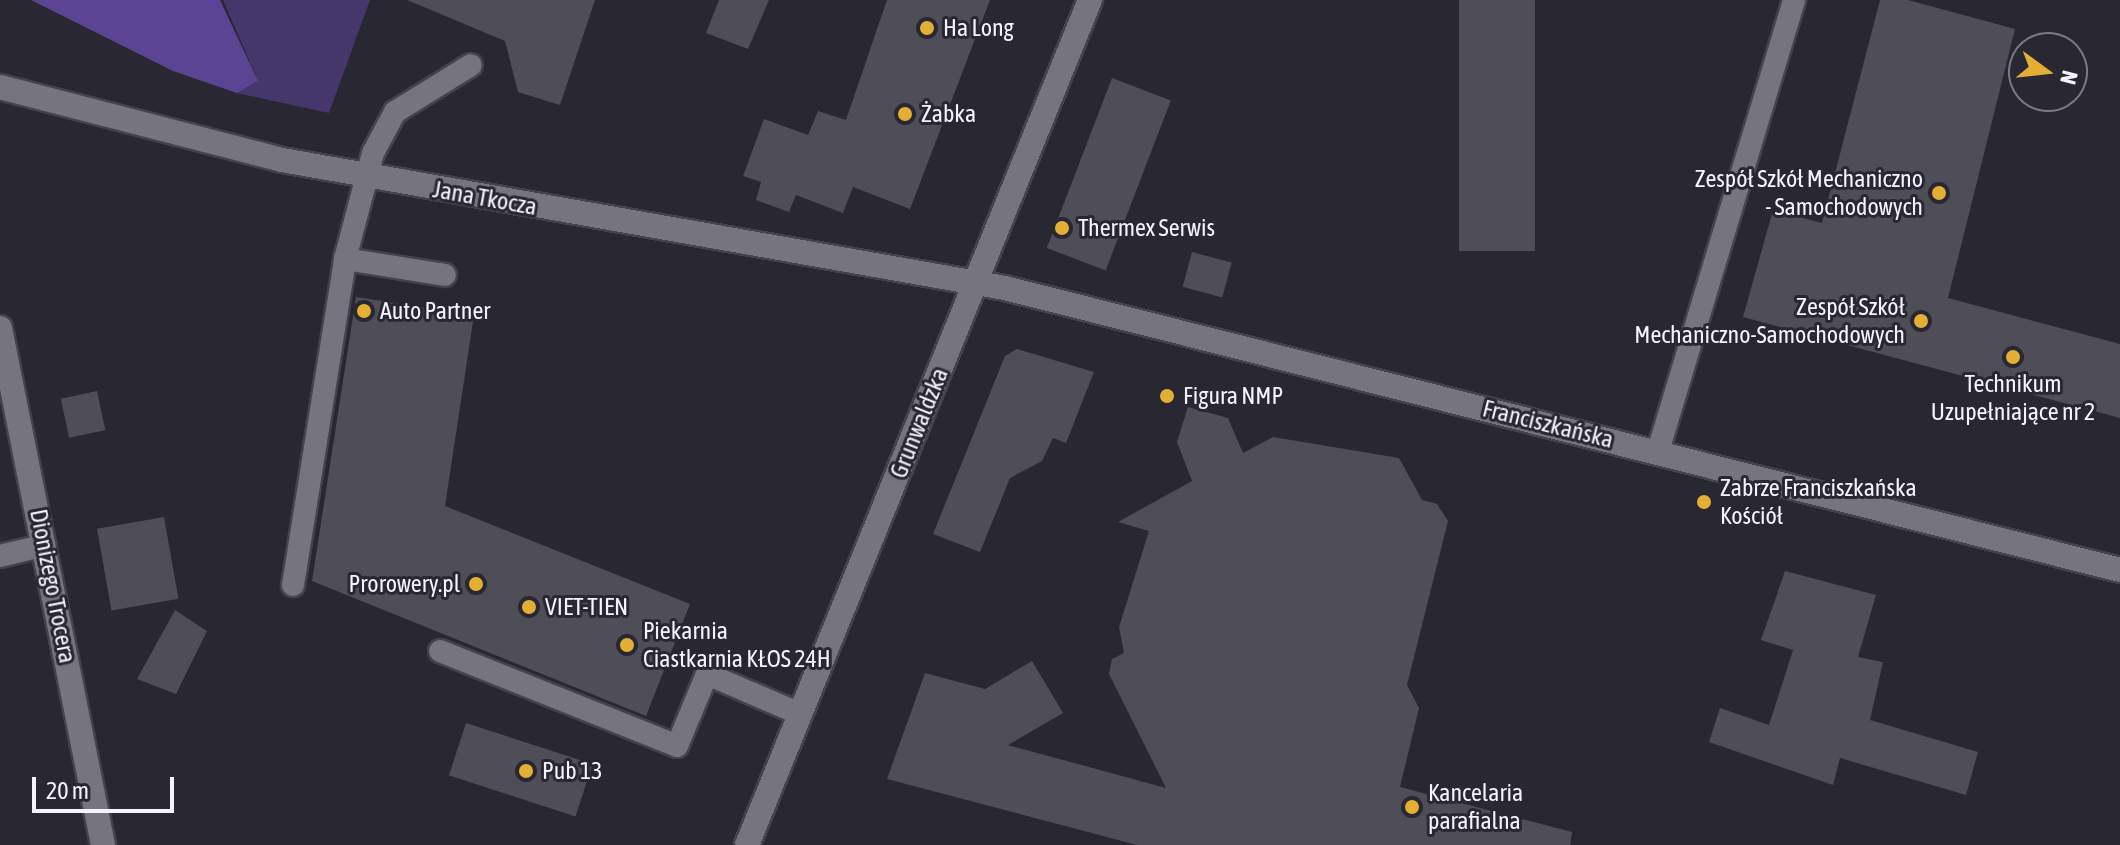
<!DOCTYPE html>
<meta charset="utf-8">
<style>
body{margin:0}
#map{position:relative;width:2120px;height:845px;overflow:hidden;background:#292731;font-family:"Asap Condensed",sans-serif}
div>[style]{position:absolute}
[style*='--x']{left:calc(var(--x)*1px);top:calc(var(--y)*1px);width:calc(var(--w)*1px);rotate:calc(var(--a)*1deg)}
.green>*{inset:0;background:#45376b}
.forest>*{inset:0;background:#5c4495}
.building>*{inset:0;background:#4f4d58;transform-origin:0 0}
.roads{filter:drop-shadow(2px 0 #44424a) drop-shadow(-2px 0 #44424a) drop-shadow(0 2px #44424a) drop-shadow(0 -2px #44424a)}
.service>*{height:22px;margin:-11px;padding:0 11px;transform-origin:11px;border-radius:11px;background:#76747f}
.minor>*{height:24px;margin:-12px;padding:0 12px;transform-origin:12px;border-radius:12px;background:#76747f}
.tertiary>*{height:24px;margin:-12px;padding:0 12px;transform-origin:12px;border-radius:12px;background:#76747f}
.dots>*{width:22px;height:22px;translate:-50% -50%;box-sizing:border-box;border:4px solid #292731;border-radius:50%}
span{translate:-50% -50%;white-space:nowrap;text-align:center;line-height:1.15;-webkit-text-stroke:6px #292731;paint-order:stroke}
.poi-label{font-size:24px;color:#f5f4fa}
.left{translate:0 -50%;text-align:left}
.right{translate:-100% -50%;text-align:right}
.street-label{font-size:24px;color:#f5f4fa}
.north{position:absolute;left:2008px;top:32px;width:80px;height:80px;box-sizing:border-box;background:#292731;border:2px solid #7b7981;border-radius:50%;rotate:105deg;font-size:22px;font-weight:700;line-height:32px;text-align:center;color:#f5f4fa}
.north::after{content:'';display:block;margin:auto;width:28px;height:36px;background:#e2af34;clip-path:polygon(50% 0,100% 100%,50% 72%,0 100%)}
.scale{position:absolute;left:32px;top:777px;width:142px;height:36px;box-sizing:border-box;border:4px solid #f5f4fa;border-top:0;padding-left:10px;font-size:24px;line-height:28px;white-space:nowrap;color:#f5f4fa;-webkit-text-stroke:6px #292731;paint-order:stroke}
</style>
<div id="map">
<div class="green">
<div style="clip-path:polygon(370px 0,329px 113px,237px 93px,258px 81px,223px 0)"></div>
</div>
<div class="forest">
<div style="clip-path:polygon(31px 0,220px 0,258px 81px,237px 93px,173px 71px)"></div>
</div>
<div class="building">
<div style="clip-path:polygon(407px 0,595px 0,560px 105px,518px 92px,505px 41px)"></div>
<div style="clip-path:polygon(719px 0,769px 0,748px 49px,706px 33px)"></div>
<div style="clip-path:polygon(887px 0,990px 0,910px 209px,853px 187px,843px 213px,796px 195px,789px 212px,756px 200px,761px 182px,743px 176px,764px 119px,808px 135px,818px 111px,846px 120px)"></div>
<div style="left:1459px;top:0;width:76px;height:251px"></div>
<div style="clip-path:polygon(1880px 0,1908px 0,2015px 29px,1948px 298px,2120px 344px,2120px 418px,1743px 317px,1773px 210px,1822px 223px)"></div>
<div style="left:1112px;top:78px;width:63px;height:182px;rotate:21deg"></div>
<div style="left:1192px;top:252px;width:41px;height:36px;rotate:15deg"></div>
<div style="clip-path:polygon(356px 297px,474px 315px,445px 506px,690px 604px,646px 716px,312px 581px)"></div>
<div style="clip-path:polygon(1017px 349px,1094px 372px,1066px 443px,1053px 438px,1042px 461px,1010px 478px,980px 552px,933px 534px,1005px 356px)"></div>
<div style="left:97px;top:391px;width:40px;height:37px;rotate:78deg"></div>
<div style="clip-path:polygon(1188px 407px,1228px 418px,1243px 453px,1273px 437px,1399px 458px,1422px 500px,1437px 504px,1448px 521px,1407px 685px,1419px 708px,1400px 787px,1572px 832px,1570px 845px,1137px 845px,887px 779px,925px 673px,985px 689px,1032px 661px,1063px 713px,1008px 745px,1166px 788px,1109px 674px,1112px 659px,1124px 653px,1119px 627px,1149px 531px,1118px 522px,1192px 481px,1177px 442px)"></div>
<div style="left:164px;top:517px;width:83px;height:68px;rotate:80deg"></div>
<div style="clip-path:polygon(1785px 571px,1876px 595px,1858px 657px,1883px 662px,1870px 720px,1978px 752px,1966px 795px,1840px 758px,1833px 785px,1709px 742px,1720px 708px,1769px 725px,1793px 650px,1761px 640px)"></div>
<div style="clip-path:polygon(175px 610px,207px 631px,176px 694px,137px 679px)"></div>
<div style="left:466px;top:723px;width:133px;height:55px;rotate:18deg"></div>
</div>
<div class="roads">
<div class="service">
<div style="--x:345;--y:259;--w:101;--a:9.1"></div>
<div style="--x:1658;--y:451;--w:471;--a:-73.2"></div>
<div style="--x:0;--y:556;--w:46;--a:-13.7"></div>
<div style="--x:293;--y:585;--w:330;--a:-80.9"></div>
<div style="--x:345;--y:259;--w:110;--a:-75.2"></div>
<div style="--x:373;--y:153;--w:47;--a:-61.8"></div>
<div style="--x:395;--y:112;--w:89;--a:-31.7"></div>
<div style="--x:440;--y:651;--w:255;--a:21.8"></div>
<div style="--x:677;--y:746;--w:78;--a:-67.4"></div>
<div style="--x:707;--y:674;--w:101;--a:23.3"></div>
</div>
<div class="minor">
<div style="--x:0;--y:328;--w:527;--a:78.73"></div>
</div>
<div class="tertiary">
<div style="--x:0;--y:87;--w:291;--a:14.5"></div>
<div style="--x:282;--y:160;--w:734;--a:10.04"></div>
<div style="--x:1005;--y:288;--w:1150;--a:14.19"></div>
<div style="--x:747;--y:845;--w:912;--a:-67.91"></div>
</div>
</div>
<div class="dots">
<div style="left:927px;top:28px;background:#e2af34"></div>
<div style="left:905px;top:114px;background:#e2af34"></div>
<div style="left:1939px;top:193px;background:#e2af34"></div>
<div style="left:1062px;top:228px;background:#e2af34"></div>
<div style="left:364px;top:311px;background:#e2af34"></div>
<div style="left:1921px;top:321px;background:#e2af34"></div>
<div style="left:2013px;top:357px;background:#e2af34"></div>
<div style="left:1167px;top:396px;background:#e2af34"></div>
<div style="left:1704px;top:502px;background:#e2af34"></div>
<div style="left:476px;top:584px;background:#e2af34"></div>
<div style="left:529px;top:607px;background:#e2af34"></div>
<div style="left:627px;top:645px;background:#e2af34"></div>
<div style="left:526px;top:771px;background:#e2af34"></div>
<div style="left:1412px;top:807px;background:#e2af34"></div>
</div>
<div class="poi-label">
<span class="left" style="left:943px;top:28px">Ha Long</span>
<span class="left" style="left:921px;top:114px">Żabka</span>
<span class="right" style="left:1923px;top:193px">Zespół Szkół Mechaniczno<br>- Samochodowych</span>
<span class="left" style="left:1078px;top:228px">Thermex Serwis</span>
<span class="right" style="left:1905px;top:321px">Zespół Szkół<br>Mechaniczno-Samochodowych</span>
<span class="left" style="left:380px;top:311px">Auto Partner</span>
<span style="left:2013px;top:398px">Technikum<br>Uzupełniające nr 2</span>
<span class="left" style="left:1183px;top:396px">Figura NMP</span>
<span class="left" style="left:1720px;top:502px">Zabrze Franciszkańska<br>Kościół</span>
<span class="right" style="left:460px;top:584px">Prorowery.pl</span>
<span class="left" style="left:545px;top:607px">VIET-TIEN</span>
<span class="left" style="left:643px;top:645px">Piekarnia<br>Ciastkarnia KŁOS 24H</span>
<span class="left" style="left:542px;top:771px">Pub 13</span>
<span class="left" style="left:1428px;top:807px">Kancelaria<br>parafialna</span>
</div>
<div class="street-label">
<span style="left:485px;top:198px;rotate:10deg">Jana Tkocza</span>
<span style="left:919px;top:423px;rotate:-68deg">Grunwaldzka</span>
<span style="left:1548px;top:424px;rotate:14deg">Franciszkańska</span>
<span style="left:53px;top:586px;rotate:79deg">Dionizego Trocera</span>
</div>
<div class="north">N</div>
<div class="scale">20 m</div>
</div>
